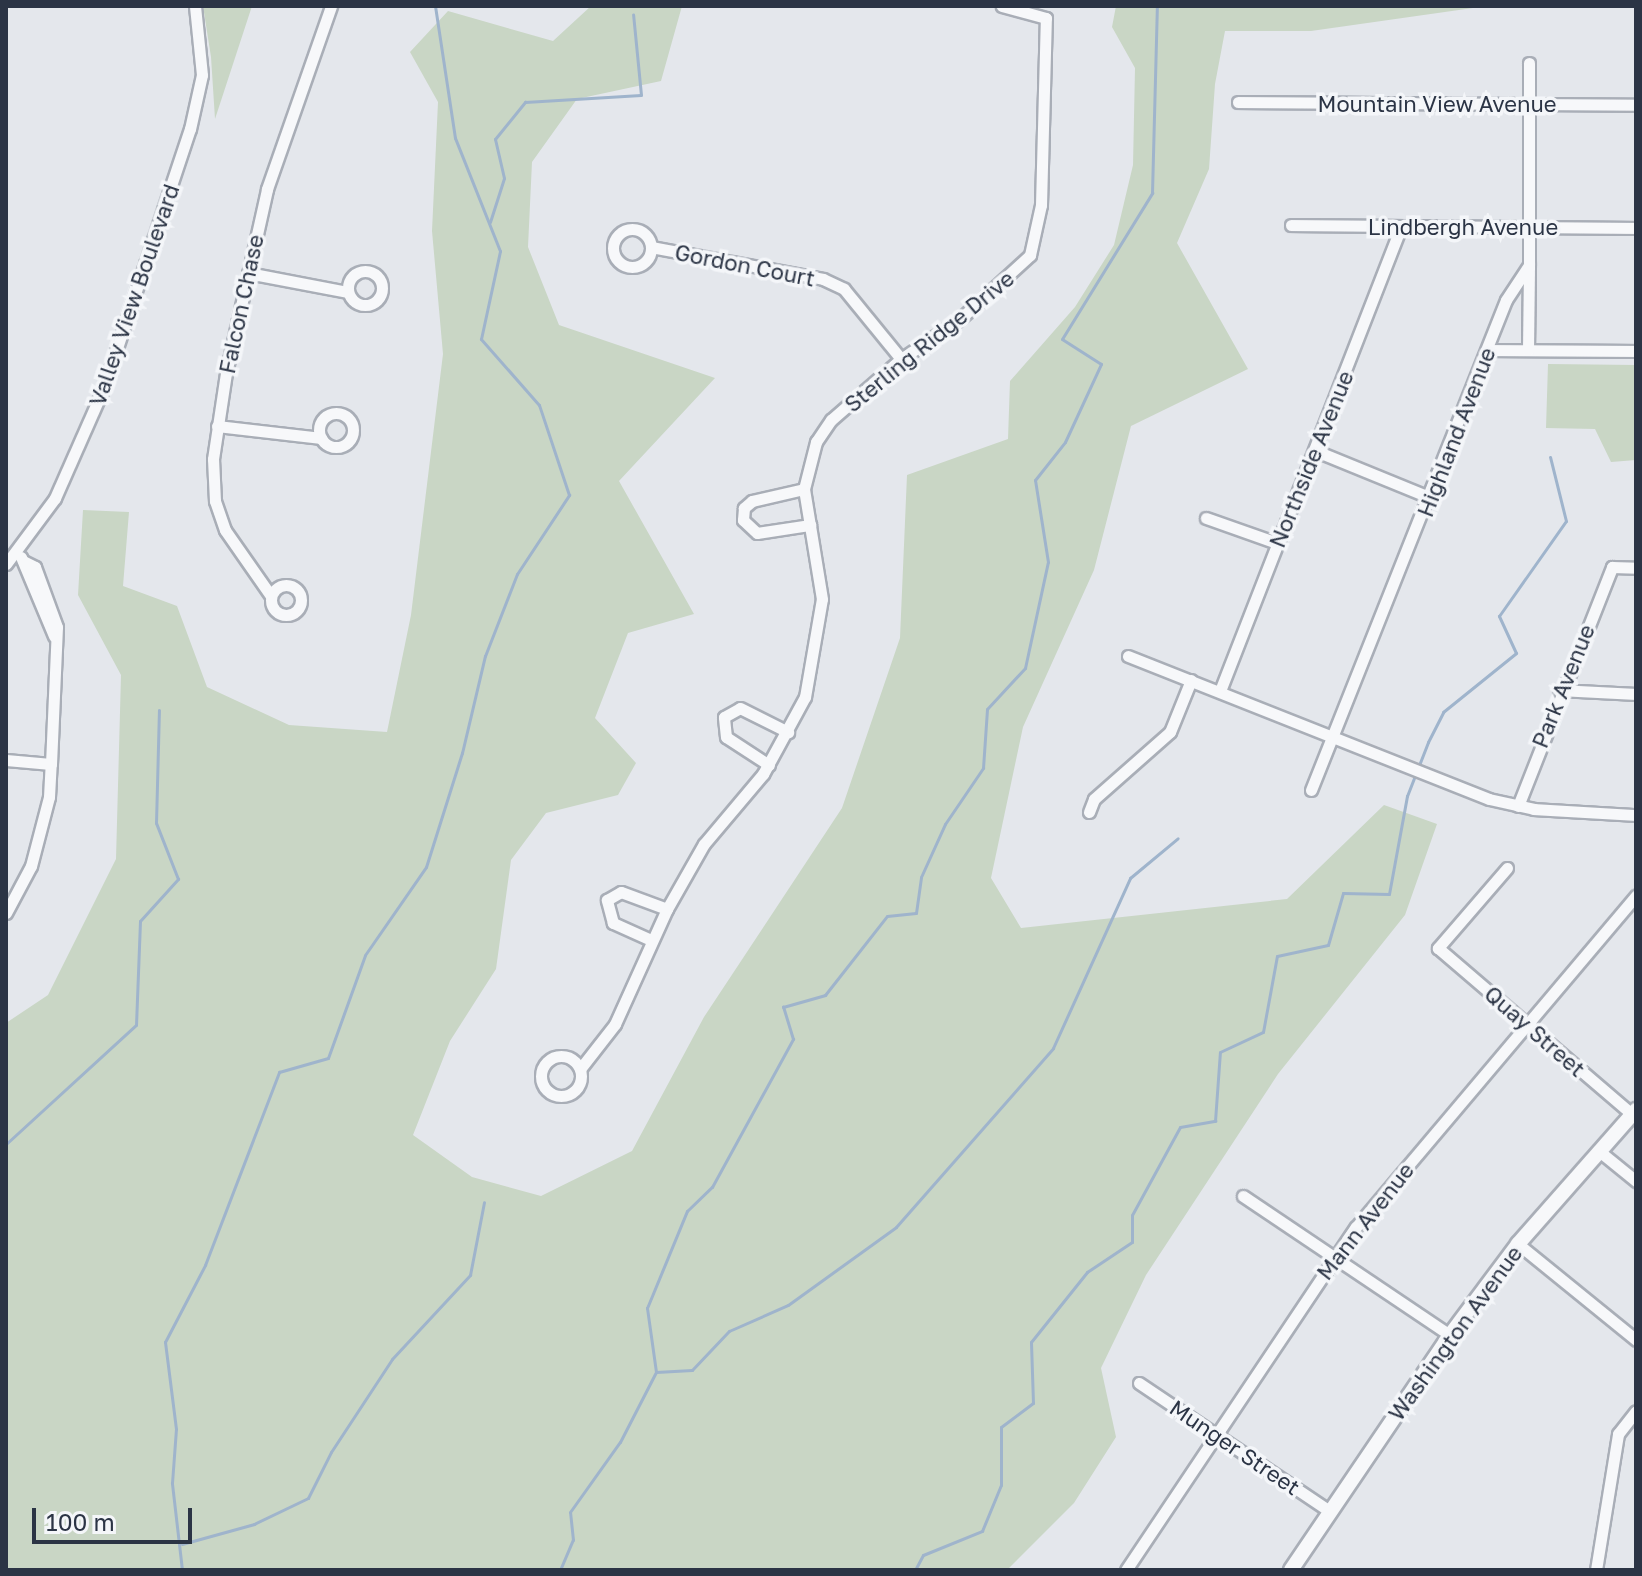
<!DOCTYPE html>
<style>
body{margin:0}
#map{position:relative;width:1642px;height:1576px;overflow:hidden;background:#e4e7ec;font-family:"Golos Text",sans-serif}
div>[style]{position:absolute}
[style*='--x']{left:calc(var(--x)*1px);top:calc(var(--y)*1px);width:calc(var(--w)*1px);rotate:calc(var(--a)*1deg)}
.green>*{inset:0;background:#c9d6c5}
.stream>*{height:3px;margin:-1.5px;padding:0 1.5px;transform-origin:1.5px;border-radius:1.5px;background:#9fb4cc}
.roads{filter:drop-shadow(2px 0 #a9aeb7) drop-shadow(-2px 0 #a9aeb7) drop-shadow(0 2px #a9aeb7) drop-shadow(0 -2px #a9aeb7)}
.minor>*{height:11px;margin:-5.5px;padding:0 5.5px;transform-origin:5.5px;border-radius:5.5px;background:#f7f8fa}
.minor>.ring{margin:-5.5px;padding:0;box-sizing:content-box;background:none;border:11px solid #f7f8fa;border-radius:50%}
.tertiary>*{height:14px;margin:-7px;padding:0 7px;transform-origin:7px;border-radius:7px;background:#f7f8fa}
span{translate:-50% -50%;white-space:nowrap;text-align:center;line-height:1.15;-webkit-text-stroke:7px #f4f6f9;paint-order:stroke}
.street-label{font-size:22px;color:#2b3445}
.frame{position:absolute;inset:0;border:8px solid #2b3445;pointer-events:none}
.scale{position:absolute;left:32px;top:1508px;width:160px;height:36px;box-sizing:border-box;border:4px solid #2b3445;border-top:0;padding-left:10px;font-size:24px;line-height:28px;white-space:nowrap;color:#2b3445;-webkit-text-stroke:6px #f4f6f9;paint-order:stroke}
</style>
<div id="map">
<div class="green">
<div style="clip-path:polygon(203px 6px,252px 6px,215px 119px,211px 57px)"></div>
<div style="clip-path:polygon(591px 6px,682px 6px,661px 81px,577px 99px,532px 162px,528px 247px,559px 325px,715px 378px,619px 481px,694px 614px,628px 633px,595px 718px,636px 763px,618px 795px,546px 813px,511px 860px,496px 969px,450px 1041px,413px 1135px,472px 1177px,541px 1196px,632px 1151px,704px 1017px,842px 808px,900px 638px,907px 475px,1008px 439px,1010px 381px,1075px 307px,1114px 245px,1133px 165px,1135px 68px,1112px 27px,1116px 6px,1487px 6px,1311px 31px,1225px 31px,1215px 84px,1209px 169px,1177px 243px,1248px 369px,1131px 426px,1094px 570px,1023px 727px,991px 878px,1021px 928px,1287px 899px,1384px 805px,1437px 824px,1405px 915px,1278px 1074px,1146px 1275px,1101px 1368px,1116px 1437px,1074px 1503px,1007px 1570px,6px 1570px,6px 1023px,48px 995px,116px 859px,121px 675px,78px 595px,83px 510px,129px 512px,123px 586px,177px 606px,207px 687px,289px 725px,387px 732px,411px 615px,443px 354px,432px 231px,438px 102px,410px 52px,448px 11px,553px 41px)"></div>
<div style="clip-path:polygon(1548px 364px,1636px 365px,1636px 460px,1611px 462px,1595px 429px,1546px 428px)"></div>
</div>
<div class="stream">
<div style="--x:490;--y:222;--w:46;--a:-72.3"></div>
<div style="--x:504;--y:178;--w:40;--a:-103"></div>
<div style="--x:495;--y:139;--w:48;--a:-51"></div>
<div style="--x:525;--y:102;--w:116;--a:-3.5"></div>
<div style="--x:641;--y:95;--w:81;--a:-95.6"></div>
<div style="--x:6;--y:1144;--w:176;--a:-42.5"></div>
<div style="--x:136;--y:1025;--w:104;--a:-87.8"></div>
<div style="--x:140;--y:921;--w:57;--a:-47.9"></div>
<div style="--x:178;--y:879;--w:60;--a:-111.4"></div>
<div style="--x:156;--y:823;--w:113;--a:-88.5"></div>
<div style="--x:656;--y:1372;--w:36;--a:-3"></div>
<div style="--x:692;--y:1370;--w:54;--a:-46.5"></div>
<div style="--x:729;--y:1331;--w:64;--a:-23.8"></div>
<div style="--x:788;--y:1305;--w:133;--a:-35.8"></div>
<div style="--x:896;--y:1227;--w:238;--a:-48.7"></div>
<div style="--x:1053;--y:1048;--w:187;--a:-65.6"></div>
<div style="--x:1130;--y:878;--w:62;--a:-39.8"></div>
<div style="--x:182;--y:1544;--w:75;--a:-15.5"></div>
<div style="--x:254;--y:1524;--w:60;--a:-25.7"></div>
<div style="--x:308;--y:1498;--w:51;--a:-63.4"></div>
<div style="--x:331;--y:1452;--w:111;--a:-56.7"></div>
<div style="--x:392;--y:1359;--w:115;--a:-47.1"></div>
<div style="--x:470;--y:1275;--w:74;--a:-79.1"></div>
<div style="--x:182;--y:1570;--w:88;--a:-96.6"></div>
<div style="--x:172;--y:1483;--w:54;--a:-85.8"></div>
<div style="--x:176;--y:1429;--w:88;--a:-97.2"></div>
<div style="--x:165;--y:1342;--w:87;--a:-62.5"></div>
<div style="--x:205;--y:1265;--w:207;--a:-69"></div>
<div style="--x:279;--y:1072;--w:51;--a:-15.9"></div>
<div style="--x:328;--y:1058;--w:109;--a:-70.2"></div>
<div style="--x:365;--y:955;--w:107;--a:-55.3"></div>
<div style="--x:426;--y:867;--w:120;--a:-72.5"></div>
<div style="--x:462;--y:753;--w:100;--a:-76.7"></div>
<div style="--x:485;--y:656;--w:88;--a:-68.7"></div>
<div style="--x:517;--y:574;--w:95;--a:-56.6"></div>
<div style="--x:569;--y:495;--w:95;--a:-108.4"></div>
<div style="--x:539;--y:405;--w:88;--a:-131.3"></div>
<div style="--x:481;--y:339;--w:90;--a:-77.8"></div>
<div style="--x:500;--y:251;--w:122;--a:-111.7"></div>
<div style="--x:455;--y:138;--w:134;--a:-98.6"></div>
<div style="--x:560;--y:1570;--w:33;--a:-67"></div>
<div style="--x:573;--y:1540;--w:28;--a:-96"></div>
<div style="--x:570;--y:1512;--w:86;--a:-54.5"></div>
<div style="--x:620;--y:1442;--w:79;--a:-62.8"></div>
<div style="--x:656;--y:1372;--w:65;--a:-98"></div>
<div style="--x:647;--y:1308;--w:105;--a:-67.6"></div>
<div style="--x:687;--y:1211;--w:35;--a:-44"></div>
<div style="--x:712;--y:1187;--w:169;--a:-61.3"></div>
<div style="--x:793;--y:1039;--w:34;--a:-107"></div>
<div style="--x:783;--y:1007;--w:44;--a:-15.9"></div>
<div style="--x:825;--y:995;--w:100;--a:-51.9"></div>
<div style="--x:887;--y:916;--w:29;--a:-6"></div>
<div style="--x:916;--y:913;--w:36;--a:-82"></div>
<div style="--x:921;--y:877;--w:58;--a:-65.6"></div>
<div style="--x:945;--y:824;--w:68;--a:-55.8"></div>
<div style="--x:983;--y:768;--w:59;--a:-86.1"></div>
<div style="--x:987;--y:709;--w:56;--a:-47.2"></div>
<div style="--x:1025;--y:668;--w:108;--a:-77.8"></div>
<div style="--x:1048;--y:562;--w:83;--a:-99"></div>
<div style="--x:1035;--y:480;--w:48;--a:-51.7"></div>
<div style="--x:1065;--y:442;--w:86;--a:-65.2"></div>
<div style="--x:1101;--y:364;--w:46;--a:-147.3"></div>
<div style="--x:1062;--y:339;--w:172;--a:-58.3"></div>
<div style="--x:1152;--y:193;--w:187;--a:-88.5"></div>
<div style="--x:915;--y:1570;--w:17;--a:-62"></div>
<div style="--x:923;--y:1555;--w:64;--a:-22.1"></div>
<div style="--x:982;--y:1531;--w:50;--a:-67.6"></div>
<div style="--x:1001;--y:1485;--w:58;--a:-90"></div>
<div style="--x:1001;--y:1427;--w:40;--a:-37"></div>
<div style="--x:1033;--y:1403;--w:61;--a:-91.9"></div>
<div style="--x:1031;--y:1342;--w:90;--a:-51.3"></div>
<div style="--x:1087;--y:1272;--w:54;--a:-33.7"></div>
<div style="--x:1132;--y:1242;--w:27;--a:-90"></div>
<div style="--x:1132;--y:1215;--w:100;--a:-61.4"></div>
<div style="--x:1180;--y:1127;--w:36;--a:-10"></div>
<div style="--x:1215;--y:1121;--w:69;--a:-85.9"></div>
<div style="--x:1220;--y:1052;--w:47;--a:-24.9"></div>
<div style="--x:1263;--y:1032;--w:77;--a:-79.6"></div>
<div style="--x:1277;--y:956;--w:52;--a:-12.2"></div>
<div style="--x:1328;--y:945;--w:54;--a:-73.9"></div>
<div style="--x:1343;--y:893;--w:46;--a:1.2"></div>
<div style="--x:1389;--y:894;--w:100;--a:-79.6"></div>
<div style="--x:1407;--y:796;--w:58;--a:-68.7"></div>
<div style="--x:1428;--y:742;--w:34;--a:-63"></div>
<div style="--x:1443;--y:712;--w:94;--a:-38.9"></div>
<div style="--x:1516;--y:653;--w:41;--a:-114.7"></div>
<div style="--x:1499;--y:616;--w:116;--a:-54.8"></div>
<div style="--x:1566;--y:521;--w:66;--a:-104"></div>
</div>
<div class="roads">
<div class="minor">
<div style="--x:1238;--y:102;--w:398;--a:0.4"></div>
<div style="--x:1291;--y:225;--w:345;--a:0.5"></div>
<div class="ring" style="left:613px;top:229px;width:27px;height:27px"></div>
<div style="--x:651;--y:247;--w:175;--a:10.5"></div>
<div style="--x:823;--y:279;--w:23;--a:25"></div>
<div style="--x:844;--y:289;--w:90;--a:50.8"></div>
<div class="ring" style="left:348px;top:271px;width:23px;height:23px"></div>
<div style="--x:248;--y:273;--w:102;--a:10.8"></div>
<div style="--x:1487;--y:350;--w:149;--a:0.4"></div>
<div style="--x:1528;--y:350;--w:85;--a:-89.3"></div>
<div class="ring" style="left:319px;top:413px;width:23px;height:23px"></div>
<div style="--x:217;--y:426;--w:105;--a:6.6"></div>
<div style="--x:1316;--y:451;--w:124;--a:22.2"></div>
<div style="--x:804;--y:489;--w:53;--a:167"></div>
<div style="--x:752;--y:501;--w:11;--a:139"></div>
<div style="--x:744;--y:508;--w:12;--a:95"></div>
<div style="--x:743;--y:520;--w:19;--a:43"></div>
<div style="--x:757;--y:533;--w:54;--a:-8.6"></div>
<div style="--x:1206;--y:518;--w:75;--a:19.4"></div>
<div style="--x:21;--y:557;--w:86;--a:67.3"></div>
<div style="--x:6;--y:564;--w:82;--a:-53.4"></div>
<div style="--x:55;--y:498;--w:121;--a:-66.2"></div>
<div style="--x:104;--y:387;--w:272;--a:-71.6"></div>
<div style="--x:190;--y:129;--w:55;--a:-77.5"></div>
<div style="--x:202;--y:75;--w:69;--a:-95.8"></div>
<div class="ring" style="left:271px;top:585px;width:19px;height:19px"></div>
<div style="--x:271;--y:596;--w:80;--a:-124.9"></div>
<div style="--x:225;--y:530;--w:31;--a:-109"></div>
<div style="--x:215;--y:501;--w:42;--a:-92.7"></div>
<div style="--x:213;--y:459;--w:87;--a:-81.4"></div>
<div style="--x:226;--y:373;--w:189;--a:-77.4"></div>
<div style="--x:267;--y:189;--w:194;--a:-70.7"></div>
<div style="--x:1128;--y:656;--w:388;--a:21.6"></div>
<div style="--x:1489;--y:799;--w:46;--a:12.5"></div>
<div style="--x:1534;--y:809;--w:102;--a:3.4"></div>
<div style="--x:1559;--y:690;--w:77;--a:3"></div>
<div style="--x:1220;--y:691;--w:498;--a:-68.7"></div>
<div style="--x:6;--y:760;--w:45;--a:5.1"></div>
<div style="--x:769;--y:765;--w:51;--a:-146.9"></div>
<div style="--x:726;--y:737;--w:20;--a:-96"></div>
<div style="--x:724;--y:717;--w:18;--a:-29"></div>
<div style="--x:740;--y:708;--w:54;--a:26.6"></div>
<div style="--x:1311;--y:790;--w:527;--a:-68.3"></div>
<div style="--x:1506;--y:300;--w:42;--a:-56.7"></div>
<div style="--x:1529;--y:265;--w:202;--a:-90"></div>
<div style="--x:1518;--y:806;--w:257;--a:-68.5"></div>
<div style="--x:1612;--y:567;--w:24;--a:2"></div>
<div style="--x:1089;--y:812;--w:14;--a:-69"></div>
<div style="--x:1094;--y:799;--w:101;--a:-41.4"></div>
<div style="--x:1170;--y:732;--w:56;--a:-68"></div>
<div style="--x:1507;--y:868;--w:106;--a:130.8"></div>
<div style="--x:1438;--y:948;--w:255;--a:40.6"></div>
<div style="--x:6;--y:913;--w:53;--a:-62"></div>
<div style="--x:31;--y:866;--w:71;--a:-75.4"></div>
<div style="--x:49;--y:797;--w:33;--a:-87"></div>
<div style="--x:51;--y:764;--w:137;--a:-87.5"></div>
<div style="--x:57;--y:627;--w:64;--a:-110.1"></div>
<div style="--x:35;--y:567;--w:13;--a:-153"></div>
<div style="--x:651;--y:940;--w:42;--a:-155.9"></div>
<div style="--x:613;--y:923;--w:24;--a:-105"></div>
<div style="--x:607;--y:900;--w:16;--a:-30"></div>
<div style="--x:621;--y:892;--w:49;--a:20.3"></div>
<div class="ring" style="left:541px;top:1056px;width:29px;height:29px"></div>
<div style="--x:580;--y:1069;--w:57;--a:-52.1"></div>
<div style="--x:615;--y:1024;--w:126;--a:-65.7"></div>
<div style="--x:667;--y:909;--w:75;--a:-60.4"></div>
<div style="--x:704;--y:844;--w:92;--a:-49.9"></div>
<div style="--x:763;--y:774;--w:88;--a:-61.4"></div>
<div style="--x:805;--y:697;--w:99;--a:-80.2"></div>
<div style="--x:822;--y:599;--w:111;--a:-99.3"></div>
<div style="--x:804;--y:489;--w:49;--a:-75.7"></div>
<div style="--x:816;--y:442;--w:27;--a:-56"></div>
<div style="--x:831;--y:420;--w:93;--a:-41.1"></div>
<div style="--x:901;--y:359;--w:71;--a:-34.1"></div>
<div style="--x:960;--y:319;--w:95;--a:-42.4"></div>
<div style="--x:1030;--y:255;--w:51;--a:-77.6"></div>
<div style="--x:1041;--y:205;--w:187;--a:-88.5"></div>
<div style="--x:1046;--y:18;--w:46;--a:-164.7"></div>
<div style="--x:1599;--y:1151;--w:48;--a:39"></div>
<div style="--x:1243;--y:1196;--w:249;--a:33.9"></div>
<div style="--x:1518;--y:1244;--w:152;--a:39.1"></div>
<div style="--x:1139;--y:1383;--w:231;--a:33.9"></div>
<div style="--x:1126;--y:1570;--w:413;--a:-56.2"></div>
<div style="--x:1356;--y:1227;--w:434;--a:-49.8"></div>
<div style="--x:1596;--y:1570;--w:138;--a:-80.8"></div>
<div style="--x:1618;--y:1434;--w:29;--a:-52"></div>
</div>
<div class="tertiary">
<div style="--x:1291;--y:1570;--w:284;--a:-55.9"></div>
<div style="--x:1450;--y:1335;--w:114;--a:-53.2"></div>
<div style="--x:1518;--y:1244;--w:179;--a:-48.6"></div>
</div>
</div>
<div class="street-label">
<span style="left:1437px;top:104px">Mountain View Avenue</span>
<span style="left:1463px;top:227px">Lindbergh Avenue</span>
<span style="left:745px;top:265px;rotate:11deg">Gordon Court</span>
<span style="left:134px;top:295px;rotate:-71deg">Valley View Boulevard</span>
<span style="left:241px;top:304px;rotate:-78deg">Falcon Chase</span>
<span style="left:929px;top:341px;rotate:-39deg">Sterling Ridge Drive</span>
<span style="left:1456px;top:432px;rotate:-69deg">Highland Avenue</span>
<span style="left:1311px;top:459px;rotate:-68deg">Northside Avenue</span>
<span style="left:1563px;top:686px;rotate:-68deg">Park Avenue</span>
<span style="left:1535px;top:1031px;rotate:41deg">Quay Street</span>
<span style="left:1365px;top:1221px;rotate:-52deg">Mann Avenue</span>
<span style="left:1455px;top:1333px;rotate:-54deg">Washington Avenue</span>
<span style="left:1235px;top:1447px;rotate:34deg">Munger Street</span>
</div>
<div class="frame"></div>
<div class="scale">100 m</div>
</div>
